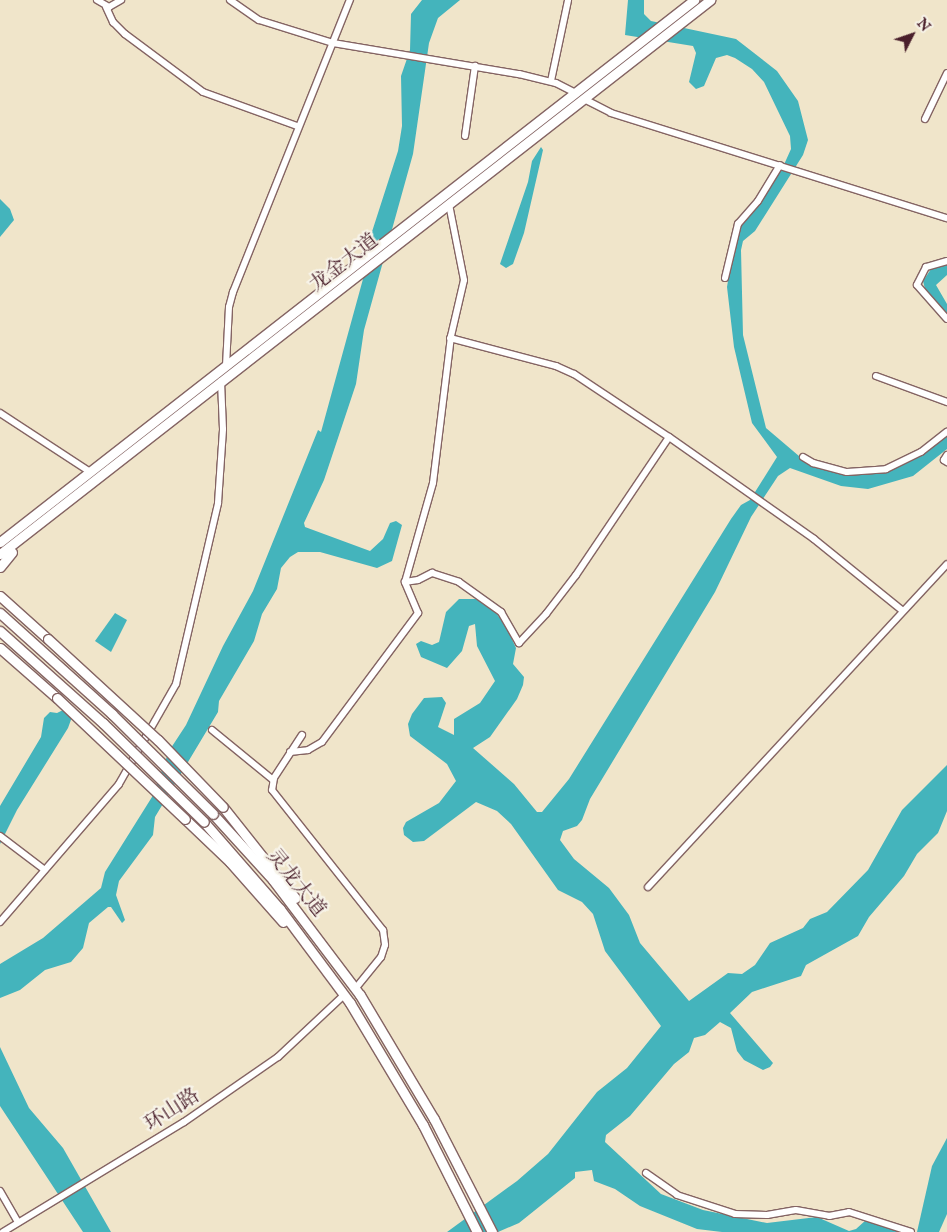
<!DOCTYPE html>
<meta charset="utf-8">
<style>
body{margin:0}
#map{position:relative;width:947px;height:1232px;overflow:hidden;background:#f0e5ca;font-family:"IM FELL English","Noto Serif SC",serif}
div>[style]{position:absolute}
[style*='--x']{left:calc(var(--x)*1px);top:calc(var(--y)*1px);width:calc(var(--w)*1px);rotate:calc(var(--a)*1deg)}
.water>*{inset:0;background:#44b4bc}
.roads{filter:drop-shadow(1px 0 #846463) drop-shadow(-1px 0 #846463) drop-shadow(0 1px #846463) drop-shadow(0 -1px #846463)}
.minor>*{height:6px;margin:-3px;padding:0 3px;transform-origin:3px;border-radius:3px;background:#fff}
.major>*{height:9px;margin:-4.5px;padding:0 4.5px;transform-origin:4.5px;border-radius:4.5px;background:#fff}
.bridges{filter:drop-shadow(1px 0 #846463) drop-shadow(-1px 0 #846463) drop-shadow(0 1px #846463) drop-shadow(0 -1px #846463)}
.major-bridge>*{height:9px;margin:-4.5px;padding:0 4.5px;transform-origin:4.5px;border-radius:4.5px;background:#fff}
span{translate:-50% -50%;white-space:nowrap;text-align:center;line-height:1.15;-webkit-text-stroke:4.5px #f7f3e8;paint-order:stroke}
.street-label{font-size:20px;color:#4a1f2b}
.north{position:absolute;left:887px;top:10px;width:50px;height:50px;-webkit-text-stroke:4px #f7f3e8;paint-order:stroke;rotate:49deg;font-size:14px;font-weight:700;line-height:20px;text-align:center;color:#4a1f2b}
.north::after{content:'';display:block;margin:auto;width:18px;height:22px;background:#4a1f2b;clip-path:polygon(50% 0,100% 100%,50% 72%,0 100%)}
</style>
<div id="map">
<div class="water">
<div style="clip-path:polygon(422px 0,460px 0,438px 18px,429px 43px,413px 154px,364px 330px,356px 384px,324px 480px,304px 523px,305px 527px,370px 551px,383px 539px,390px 523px,396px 521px,402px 525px,392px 561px,377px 568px,320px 552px,298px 552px,290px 557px,281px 568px,277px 589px,262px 614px,254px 641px,219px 701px,218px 712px,155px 817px,153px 835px,119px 881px,116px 895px,125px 920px,122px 923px,111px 907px,108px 907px,89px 923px,83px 948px,71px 962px,45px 970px,20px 990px,0 998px,0 964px,43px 938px,101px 888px,105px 872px,152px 797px,169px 751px,186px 725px,223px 646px,253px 591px,318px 430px,321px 432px,363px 279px,369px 241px,398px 151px,402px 126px,401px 76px,410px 50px,411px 14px)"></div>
<div style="clip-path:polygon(628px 0,644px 0,644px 14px,651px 21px,736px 39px,777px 71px,798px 101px,808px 140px,803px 155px,755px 231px,743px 241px,741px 250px,743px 335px,766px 428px,806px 462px,842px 473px,897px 466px,921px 455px,947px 434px,947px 449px,913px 476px,868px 489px,841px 486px,790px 468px,778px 476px,751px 517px,715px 592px,590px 799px,582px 820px,577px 826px,563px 831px,560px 840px,574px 859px,609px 888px,629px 915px,640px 943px,689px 1001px,728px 973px,742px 974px,755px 965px,770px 943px,803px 928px,810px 919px,827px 912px,868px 870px,902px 810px,947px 765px,947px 811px,938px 833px,917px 854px,904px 876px,869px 917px,858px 936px,806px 965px,801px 976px,752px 992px,730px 1013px,773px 1063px,770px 1067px,763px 1070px,744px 1060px,737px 1051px,731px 1028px,720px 1022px,705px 1035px,694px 1038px,689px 1052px,674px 1064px,630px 1116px,606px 1135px,605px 1142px,661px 1194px,703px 1210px,767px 1223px,817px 1217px,849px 1231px,856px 1229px,866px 1220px,901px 1232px,722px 1232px,697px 1229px,640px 1206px,615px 1189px,594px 1181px,592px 1170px,575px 1172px,575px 1178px,519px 1223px,498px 1232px,447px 1232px,517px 1181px,548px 1154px,597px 1092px,627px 1068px,661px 1026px,605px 951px,593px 914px,582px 902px,558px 890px,511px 824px,497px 811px,476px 802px,424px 841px,413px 842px,404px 835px,403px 828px,406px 822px,439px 803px,456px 781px,447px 764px,410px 736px,408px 724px,412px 714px,424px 698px,442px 697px,446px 703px,438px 727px,454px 735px,454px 719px,480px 703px,495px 681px,477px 646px,475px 624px,469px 626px,462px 651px,447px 668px,421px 657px,416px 644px,421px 641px,432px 645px,439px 642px,446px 612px,459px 599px,476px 599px,496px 613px,506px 626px,516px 648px,513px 664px,524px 677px,523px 685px,517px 699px,490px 737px,473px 748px,514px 784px,537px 812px,542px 812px,569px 779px,731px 519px,741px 505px,750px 500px,777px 457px,752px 423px,734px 347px,727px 287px,736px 232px,782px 169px,791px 149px,790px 136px,764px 82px,752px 69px,735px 58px,727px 55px,716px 58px,704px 86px,696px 89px,689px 82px,696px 53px,693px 46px,625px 35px)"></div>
<div style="clip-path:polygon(541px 147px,543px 150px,524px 233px,513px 264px,506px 268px,500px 264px,528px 182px,532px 161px)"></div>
<div style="clip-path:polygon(0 199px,10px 209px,14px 220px,0 237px)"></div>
<div style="clip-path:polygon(947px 263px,947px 275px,936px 285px,947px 304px,947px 316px,925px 289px,923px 281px,931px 269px)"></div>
<div style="clip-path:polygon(115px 613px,127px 620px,111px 652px,95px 641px)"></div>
<div style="clip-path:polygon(63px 710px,72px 717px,68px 728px,17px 810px,0 844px,0 806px,41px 737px,44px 718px,50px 712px,57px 713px)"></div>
<div style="clip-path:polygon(0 1047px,29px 1108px,63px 1148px,111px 1232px,83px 1232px,0 1106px)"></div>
<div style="clip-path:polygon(947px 1138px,947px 1214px,939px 1232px,917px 1232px,932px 1166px)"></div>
</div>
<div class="roads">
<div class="minor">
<div style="--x:97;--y:0;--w:14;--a:30"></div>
<div style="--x:109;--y:7;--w:14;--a:-30"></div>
<div style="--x:230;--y:0;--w:35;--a:35"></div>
<div style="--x:259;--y:20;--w:77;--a:17.3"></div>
<div style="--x:333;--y:43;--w:189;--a:9.5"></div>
<div style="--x:519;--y:74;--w:38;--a:14"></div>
<div style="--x:556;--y:83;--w:22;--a:27"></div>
<div style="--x:106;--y:7;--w:17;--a:65"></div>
<div style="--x:113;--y:22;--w:17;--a:45"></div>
<div style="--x:125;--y:34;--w:97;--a:36.6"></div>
<div style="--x:203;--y:92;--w:100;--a:19.9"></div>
<div style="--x:551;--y:81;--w:83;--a:-78.1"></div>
<div style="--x:584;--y:99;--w:30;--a:27"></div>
<div style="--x:611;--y:113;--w:352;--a:17.4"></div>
<div style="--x:925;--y:119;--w:51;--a:-64.4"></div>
<div style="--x:465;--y:136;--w:71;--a:-81.9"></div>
<div style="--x:947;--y:261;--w:22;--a:164"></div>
<div style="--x:926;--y:267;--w:20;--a:117"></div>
<div style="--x:917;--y:285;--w:45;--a:48.6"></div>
<div style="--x:725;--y:278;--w:56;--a:-76.5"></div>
<div style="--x:738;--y:224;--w:30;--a:-49"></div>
<div style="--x:758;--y:201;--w:42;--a:-58.6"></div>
<div style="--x:450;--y:338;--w:110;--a:14.8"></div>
<div style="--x:556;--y:366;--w:20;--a:24"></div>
<div style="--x:574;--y:374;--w:114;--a:33.6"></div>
<div style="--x:669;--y:437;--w:177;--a:35.1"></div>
<div style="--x:814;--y:539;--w:114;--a:39"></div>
<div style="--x:226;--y:366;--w:59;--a:-87.1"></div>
<div style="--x:229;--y:307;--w:16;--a:-75"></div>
<div style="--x:233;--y:292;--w:315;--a:-68.2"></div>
<div style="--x:876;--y:376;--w:76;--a:20.1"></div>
<div style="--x:0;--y:413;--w:108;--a:33.2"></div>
<div style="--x:947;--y:455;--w:6;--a:121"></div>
<div style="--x:944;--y:460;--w:4;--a:34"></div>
<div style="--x:803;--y:457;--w:12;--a:31"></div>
<div style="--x:813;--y:463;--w:35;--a:15"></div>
<div style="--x:847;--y:472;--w:39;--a:-4"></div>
<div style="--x:886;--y:469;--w:39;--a:-26"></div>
<div style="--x:921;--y:452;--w:33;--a:-38"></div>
<div style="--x:405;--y:582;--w:13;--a:-9"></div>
<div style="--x:418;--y:580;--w:16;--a:-27"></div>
<div style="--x:432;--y:573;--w:28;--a:18"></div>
<div style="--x:459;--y:582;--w:52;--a:35.5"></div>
<div style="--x:501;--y:612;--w:36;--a:60"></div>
<div style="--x:519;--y:643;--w:40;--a:-47"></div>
<div style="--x:546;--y:614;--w:49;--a:-52.4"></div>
<div style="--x:576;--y:575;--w:166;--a:-56"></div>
<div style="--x:212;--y:730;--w:79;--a:39.3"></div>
<div style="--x:302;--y:735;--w:51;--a:123.1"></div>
<div style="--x:274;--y:778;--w:12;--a:99"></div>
<div style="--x:272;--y:790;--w:179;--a:51.6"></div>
<div style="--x:383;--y:930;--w:15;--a:82"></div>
<div style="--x:385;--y:945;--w:13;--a:108"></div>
<div style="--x:381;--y:957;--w:41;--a:129.1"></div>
<div style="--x:290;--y:752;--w:18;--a:-6"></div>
<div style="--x:308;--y:750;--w:16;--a:-30"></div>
<div style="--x:322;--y:742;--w:161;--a:-53.3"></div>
<div style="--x:418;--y:613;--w:34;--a:-113"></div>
<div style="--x:405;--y:582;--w:103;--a:-74.2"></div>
<div style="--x:433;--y:483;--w:148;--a:-83"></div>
<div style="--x:451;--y:336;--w:57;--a:-76.9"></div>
<div style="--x:464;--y:280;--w:77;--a:-101.2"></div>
<div style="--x:0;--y:836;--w:56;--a:37.1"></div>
<div style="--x:648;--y:887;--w:440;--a:-47.2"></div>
<div style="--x:0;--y:922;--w:182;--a:-49.2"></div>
<div style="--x:119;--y:784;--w:115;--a:-60.3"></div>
<div style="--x:176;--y:684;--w:186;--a:-76.9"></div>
<div style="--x:218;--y:503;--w:74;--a:-86.1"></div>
<div style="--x:223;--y:429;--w:48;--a:-92.4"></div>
<div style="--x:646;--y:1173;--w:38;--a:35"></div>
<div style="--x:677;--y:1195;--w:61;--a:18.1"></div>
<div style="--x:735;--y:1214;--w:32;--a:2"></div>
<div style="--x:767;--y:1215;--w:29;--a:-10"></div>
<div style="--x:796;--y:1210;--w:34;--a:10"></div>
<div style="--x:829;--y:1216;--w:20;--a:-11"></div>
<div style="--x:849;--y:1212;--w:65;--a:17.9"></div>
<div style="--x:0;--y:1191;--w:36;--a:60"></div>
<div style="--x:3;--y:1232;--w:212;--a:-31.3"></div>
<div style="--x:184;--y:1122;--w:114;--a:-34.7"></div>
<div style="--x:278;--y:1057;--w:91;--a:-43.2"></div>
</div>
<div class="major">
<div style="--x:0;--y:542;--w:881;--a:-37.99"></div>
<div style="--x:0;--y:554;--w:901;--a:-37.96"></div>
<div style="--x:0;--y:567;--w:19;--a:-51"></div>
<div style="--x:0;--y:596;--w:64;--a:41.9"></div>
<div style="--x:0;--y:648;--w:76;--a:41.3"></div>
<div style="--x:223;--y:807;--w:116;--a:51.6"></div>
<div style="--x:213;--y:814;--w:89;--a:47.7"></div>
<div style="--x:273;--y:880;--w:144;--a:52.9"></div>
<div style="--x:360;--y:995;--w:144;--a:59.2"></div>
<div style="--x:434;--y:1119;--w:127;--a:62.8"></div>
<div style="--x:185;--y:819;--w:62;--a:43.7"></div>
<div style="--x:230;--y:862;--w:80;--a:48.5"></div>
<div style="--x:204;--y:822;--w:116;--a:48.9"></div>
<div style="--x:280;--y:909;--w:117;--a:53.3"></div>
<div style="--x:350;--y:1003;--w:142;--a:59.1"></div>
<div style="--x:423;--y:1125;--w:120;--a:63.2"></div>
</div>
</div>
<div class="bridges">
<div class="major-bridge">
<div style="--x:0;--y:613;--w:151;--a:42"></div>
<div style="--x:112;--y:714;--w:142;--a:44.7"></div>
<div style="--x:0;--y:631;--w:138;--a:41.8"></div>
<div style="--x:103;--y:723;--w:141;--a:44.4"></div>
<div style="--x:48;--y:639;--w:149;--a:42.6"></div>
<div style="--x:158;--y:740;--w:93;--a:45.9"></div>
<div style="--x:57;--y:698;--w:176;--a:43.4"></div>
</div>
</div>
<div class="street-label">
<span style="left:344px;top:263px;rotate:-38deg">龙金大道</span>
<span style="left:296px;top:883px;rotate:51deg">灵龙大道</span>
<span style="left:172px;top:1110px;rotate:-33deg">环山路</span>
</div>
<div class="north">N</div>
</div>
